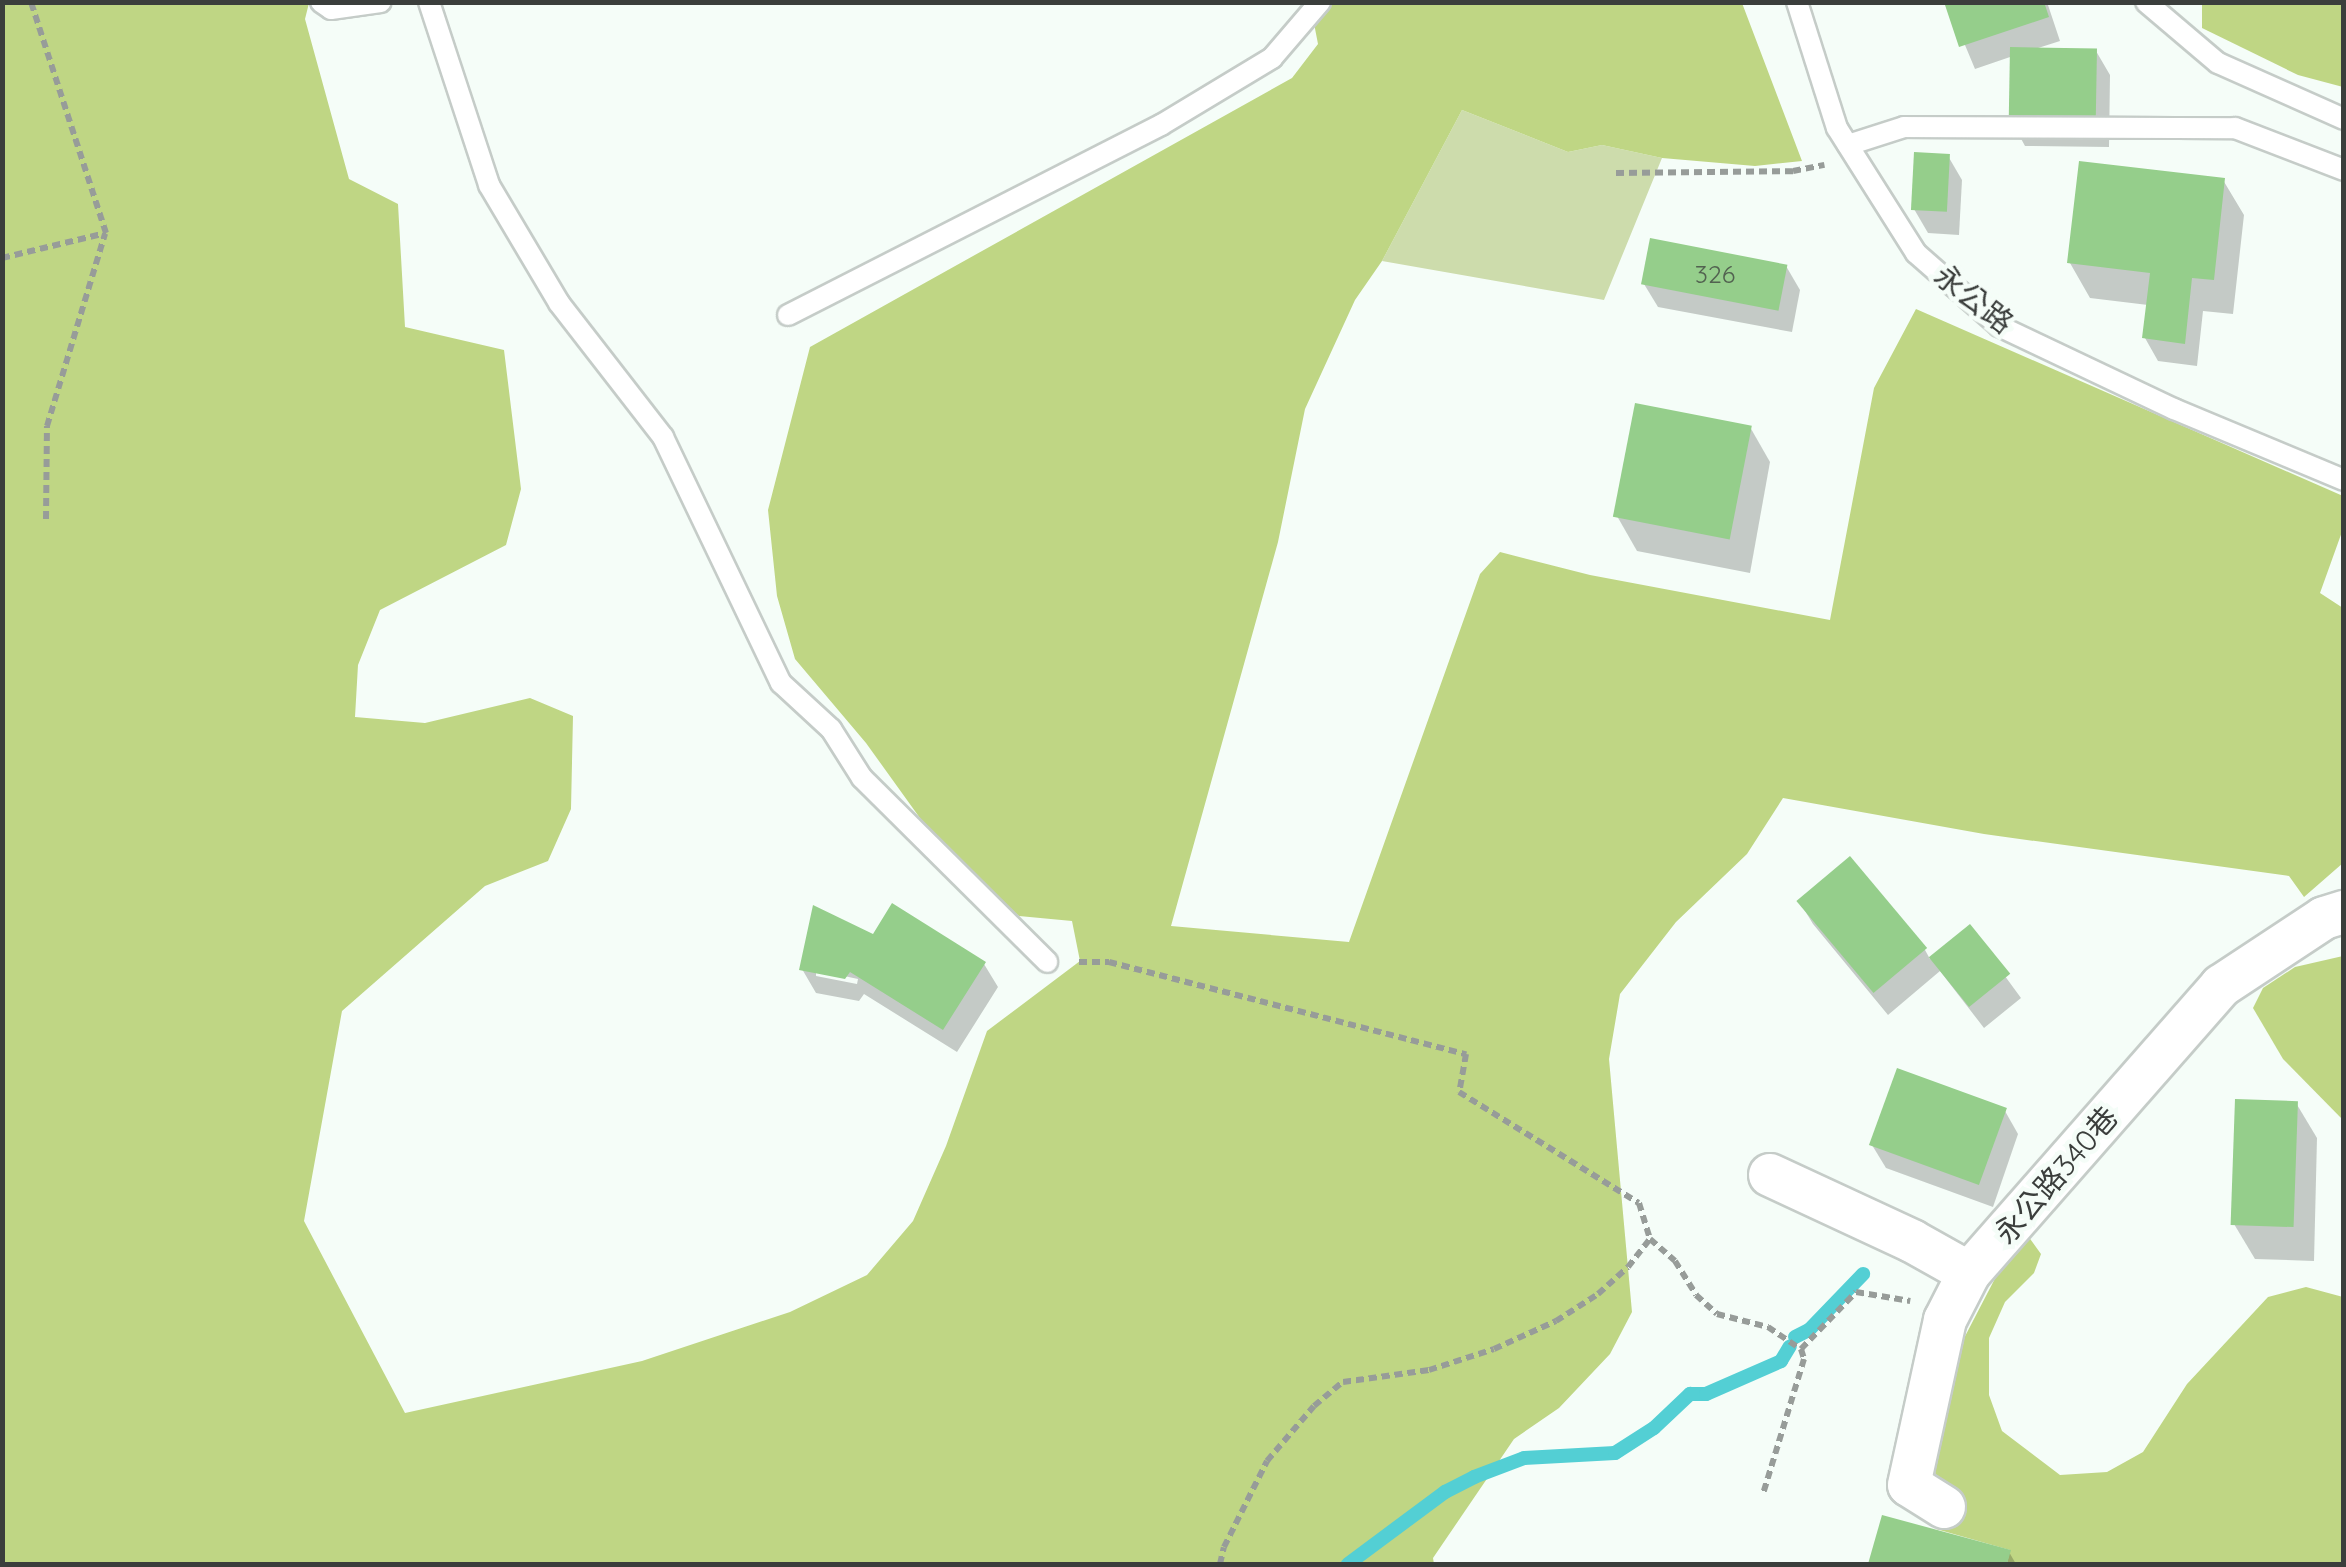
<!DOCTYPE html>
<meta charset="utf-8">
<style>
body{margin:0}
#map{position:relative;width:2346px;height:1567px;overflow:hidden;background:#f5fdf8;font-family:Quicksand,"Noto Sans TC",sans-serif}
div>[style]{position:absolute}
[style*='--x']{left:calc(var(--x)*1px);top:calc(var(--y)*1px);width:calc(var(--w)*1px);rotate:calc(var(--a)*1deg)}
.green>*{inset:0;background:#cddcac}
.forest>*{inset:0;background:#bfd684}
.shadow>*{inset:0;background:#0003}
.stream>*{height:14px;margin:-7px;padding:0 7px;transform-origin:7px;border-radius:7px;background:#53cfd4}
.building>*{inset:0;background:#95ce8b;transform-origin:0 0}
.path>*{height:6px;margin-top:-3px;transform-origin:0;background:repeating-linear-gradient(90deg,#979c99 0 8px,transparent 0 13px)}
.roads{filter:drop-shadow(2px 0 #c5ccc8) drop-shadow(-2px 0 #c5ccc8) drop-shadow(0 2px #c5ccc8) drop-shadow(0 -2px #c5ccc8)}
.service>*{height:20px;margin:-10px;padding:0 10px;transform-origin:10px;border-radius:10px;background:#fff}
.minor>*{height:42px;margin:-21px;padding:0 21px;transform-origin:21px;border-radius:21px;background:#fff}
span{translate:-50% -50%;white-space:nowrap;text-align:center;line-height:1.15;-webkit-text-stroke:9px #f5fdf8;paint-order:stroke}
.number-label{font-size:25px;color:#526250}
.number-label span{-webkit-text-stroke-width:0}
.street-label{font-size:30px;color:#3b3e3c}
.frame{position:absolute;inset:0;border:5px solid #3b3e3c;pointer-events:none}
</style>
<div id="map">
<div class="green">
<div style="clip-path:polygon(1462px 110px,1568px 152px,1602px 145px,1662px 158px,1604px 300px,1382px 261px)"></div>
</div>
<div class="forest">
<div style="clip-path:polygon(3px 3px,309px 3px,305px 19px,349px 179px,398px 204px,405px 327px,504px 350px,521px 489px,506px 545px,380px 610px,358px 665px,355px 717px,425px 723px,530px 698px,573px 716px,571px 809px,548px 861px,485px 886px,342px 1011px,304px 1221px,405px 1413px,642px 1361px,790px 1312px,867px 1275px,913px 1221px,946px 1146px,987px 1031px,1080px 961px,1072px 921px,1019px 916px,953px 864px,866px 743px,795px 659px,777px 596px,768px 510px,810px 347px,1292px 78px,1318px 44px,1310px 3px,1742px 3px,1802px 161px,1755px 166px,1662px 158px,1602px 145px,1568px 152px,1462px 110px,1382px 261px,1355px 300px,1305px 409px,1278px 542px,1171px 926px,1349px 942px,1480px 574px,1500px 552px,1590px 575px,1830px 620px,1874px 388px,1916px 309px,2343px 496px,2343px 529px,2320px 593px,2343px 608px,2343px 863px,2304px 897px,2289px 876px,1984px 834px,1783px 798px,1747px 854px,1676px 922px,1620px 994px,1609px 1059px,1632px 1312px,1610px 1354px,1559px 1408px,1514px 1439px,1433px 1558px,1434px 1564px,3px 1564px)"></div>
<div style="clip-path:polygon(2202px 3px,2343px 3px,2343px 87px,2298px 75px,2202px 28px)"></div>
<div style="clip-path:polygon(2343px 956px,2344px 956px,2343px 1120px,2283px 1059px,2253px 1008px,2263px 988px,2295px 967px)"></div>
<div style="clip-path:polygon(2028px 1236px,2041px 1254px,2034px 1273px,2005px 1302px,1989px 1338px,1989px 1395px,2002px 1431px,2060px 1475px,2107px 1472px,2143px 1452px,2187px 1384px,2268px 1297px,2306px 1287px,2343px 1297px,2343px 1564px,2007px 1564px,2010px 1550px,1936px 1529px,1935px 1456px,1961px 1344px,2014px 1242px)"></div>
</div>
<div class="shadow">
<div style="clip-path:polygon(1947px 2px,2047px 2px,2060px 41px,2035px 49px,2096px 51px,2110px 75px,2109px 147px,2025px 146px,2012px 122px,2013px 56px,1975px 69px)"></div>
<div style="clip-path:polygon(1948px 156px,1962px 180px,1959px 235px,1928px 233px,1914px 209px)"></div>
<div style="clip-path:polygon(2223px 180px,2244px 215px,2233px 314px,2203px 311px,2197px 366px,2158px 361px,2145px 338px,2148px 305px,2090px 298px,2070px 263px)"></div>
<div style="clip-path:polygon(1786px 266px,1800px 290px,1792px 332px,1658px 307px,1644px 284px)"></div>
<div style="clip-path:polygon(1750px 427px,1770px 462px,1750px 573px,1637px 551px,1617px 516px)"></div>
<div style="clip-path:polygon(1799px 901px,1925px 950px,1930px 959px,1969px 927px,2021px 998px,1984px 1028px,1940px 971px,1888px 1015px,1813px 924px)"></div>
<div style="clip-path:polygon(evenodd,874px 938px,984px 964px,998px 987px,957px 1052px,864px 994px,859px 1001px,816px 993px,802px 969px,874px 938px,816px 970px,858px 979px,857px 984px,816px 976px,816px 970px)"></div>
<div style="clip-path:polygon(2296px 1103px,2317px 1138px,2314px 1261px,2255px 1259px,2234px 1224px)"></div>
<div style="clip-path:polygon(2005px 1111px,2018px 1134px,1993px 1207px,1886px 1168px,1872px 1145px)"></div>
<div style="clip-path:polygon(1884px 1518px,2009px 1552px,2016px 1564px,1871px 1564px)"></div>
</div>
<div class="stream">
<div style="--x:1795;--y:1337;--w:16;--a:-27"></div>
<div style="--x:1809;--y:1330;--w:78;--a:-46"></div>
<div style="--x:1348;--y:1564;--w:121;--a:-36.6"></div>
<div style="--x:1445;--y:1492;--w:33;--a:-27"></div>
<div style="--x:1474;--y:1477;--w:53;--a:-20.8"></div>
<div style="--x:1524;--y:1458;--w:91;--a:-3.1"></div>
<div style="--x:1615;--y:1453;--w:46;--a:-32.7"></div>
<div style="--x:1654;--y:1428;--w:50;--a:-43.4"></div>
<div style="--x:1690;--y:1394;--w:16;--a:0"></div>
<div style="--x:1706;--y:1394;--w:82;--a:-23.7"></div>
<div style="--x:1781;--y:1361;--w:17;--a:-59"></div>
</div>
<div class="building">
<div style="clip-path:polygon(1944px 2px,2044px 2px,2049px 17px,1959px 47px)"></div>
<div style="left:2010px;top:47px;width:87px;height:76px;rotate:1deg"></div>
<div style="left:1914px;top:152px;width:36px;height:58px;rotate:3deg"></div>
<div style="clip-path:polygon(2079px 161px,2225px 178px,2214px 280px,2192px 278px,2185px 344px,2142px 338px,2150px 273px,2067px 263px)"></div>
<div style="left:1650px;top:238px;width:140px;height:47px;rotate:11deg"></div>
<div style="left:1635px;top:403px;width:119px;height:116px;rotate:11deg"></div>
<div style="left:1850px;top:856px;width:120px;height:70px;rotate:50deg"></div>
<div style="clip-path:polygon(892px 903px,986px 962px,943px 1030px,850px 972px,845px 979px,799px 970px,813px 905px,873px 934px)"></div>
<div style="left:1970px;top:924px;width:64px;height:53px;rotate:51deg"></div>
<div style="left:1897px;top:1068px;width:117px;height:82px;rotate:20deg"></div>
<div style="left:2235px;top:1099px;width:63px;height:126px;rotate:2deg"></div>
<div style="clip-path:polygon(1882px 1515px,2011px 1550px,2007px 1564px,1868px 1564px)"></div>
</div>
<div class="path">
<div style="--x:1616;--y:173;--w:177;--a:-0.6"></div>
<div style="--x:1793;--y:171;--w:32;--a:-11"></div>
<div style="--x:2;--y:258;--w:107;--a:-13.5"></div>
<div style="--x:106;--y:233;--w:243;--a:-108"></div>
<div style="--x:46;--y:519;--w:93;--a:-89.4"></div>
<div style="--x:47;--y:426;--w:201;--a:-73.2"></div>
<div style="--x:1079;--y:962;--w:30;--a:0"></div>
<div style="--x:1109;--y:962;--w:369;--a:14.5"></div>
<div style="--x:1466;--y:1054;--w:39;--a:100"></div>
<div style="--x:1459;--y:1092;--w:211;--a:31.7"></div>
<div style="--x:1639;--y:1203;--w:38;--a:73"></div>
<div style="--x:1650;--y:1239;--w:33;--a:41"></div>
<div style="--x:1675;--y:1261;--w:40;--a:58"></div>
<div style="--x:1696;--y:1295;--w:28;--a:42"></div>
<div style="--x:1717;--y:1314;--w:53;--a:14.3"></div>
<div style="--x:1768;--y:1327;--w:40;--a:34"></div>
<div style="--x:1801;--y:1349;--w:10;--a:73"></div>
<div style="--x:1804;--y:1359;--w:141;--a:106.9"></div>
<div style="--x:1801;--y:1349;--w:79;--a:-46"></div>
<div style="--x:1856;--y:1292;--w:55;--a:9.5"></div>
<div style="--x:1220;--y:1564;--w:17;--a:-77"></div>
<div style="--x:1224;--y:1547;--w:96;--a:-63.4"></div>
<div style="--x:1267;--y:1461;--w:72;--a:-49.5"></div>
<div style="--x:1314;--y:1406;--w:38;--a:-40"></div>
<div style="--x:1343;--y:1382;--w:87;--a:-7.9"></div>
<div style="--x:1429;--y:1370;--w:68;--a:-17.9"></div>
<div style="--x:1494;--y:1349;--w:68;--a:-24.3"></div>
<div style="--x:1556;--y:1321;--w:50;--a:-32.7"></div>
<div style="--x:1598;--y:1294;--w:40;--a:-42"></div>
<div style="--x:1628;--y:1267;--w:36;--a:-52"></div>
</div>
<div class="roads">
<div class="service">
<div style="--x:321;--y:2;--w:12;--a:35"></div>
<div style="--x:331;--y:9;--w:50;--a:-8"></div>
<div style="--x:429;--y:2;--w:193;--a:71.8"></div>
<div style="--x:489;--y:185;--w:137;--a:59.3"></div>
<div style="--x:559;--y:303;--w:170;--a:52.2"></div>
<div style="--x:663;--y:437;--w:273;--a:64.4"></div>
<div style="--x:781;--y:683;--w:68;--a:42.6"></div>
<div style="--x:831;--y:729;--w:58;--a:57.7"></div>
<div style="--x:862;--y:778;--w:261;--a:44.8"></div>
<div style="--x:1797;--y:2;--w:132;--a:72.4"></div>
<div style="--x:1837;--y:128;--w:148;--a:57.7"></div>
<div style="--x:1916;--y:253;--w:111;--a:41.3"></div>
<div style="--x:1999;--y:326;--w:194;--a:25.4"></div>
<div style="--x:2174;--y:409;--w:184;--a:22.7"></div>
<div style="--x:2146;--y:2;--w:94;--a:40.3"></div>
<div style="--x:2218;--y:63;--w:138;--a:24"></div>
<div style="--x:1848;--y:145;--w:59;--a:-17.8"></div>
<div style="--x:1904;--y:127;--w:331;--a:0.2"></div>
<div style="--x:2235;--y:128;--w:117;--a:21.1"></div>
<div style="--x:788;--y:315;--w:419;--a:-27"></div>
<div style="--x:1161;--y:125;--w:130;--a:-31.1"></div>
<div style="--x:1272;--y:58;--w:74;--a:-49.4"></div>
</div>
<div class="minor">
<div style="--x:1770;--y:1175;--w:157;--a:24.9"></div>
<div style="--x:1912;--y:1241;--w:65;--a:29.3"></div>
<div style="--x:1944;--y:1507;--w:41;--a:-147.8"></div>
<div style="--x:1909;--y:1485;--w:169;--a:-77.7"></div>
<div style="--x:1945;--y:1320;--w:53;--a:-62.9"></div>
<div style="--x:1969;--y:1273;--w:382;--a:-48.7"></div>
<div style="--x:2221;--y:986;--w:123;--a:-33.4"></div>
<div style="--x:2324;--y:918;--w:21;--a:-17"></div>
</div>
</div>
<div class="number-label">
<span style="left:1715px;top:274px">326</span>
</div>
<div class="street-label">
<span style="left:1974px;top:299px;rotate:38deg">永公路</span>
<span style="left:2056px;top:1175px;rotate:-49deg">永公路340巷</span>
</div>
<div class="frame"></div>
</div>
